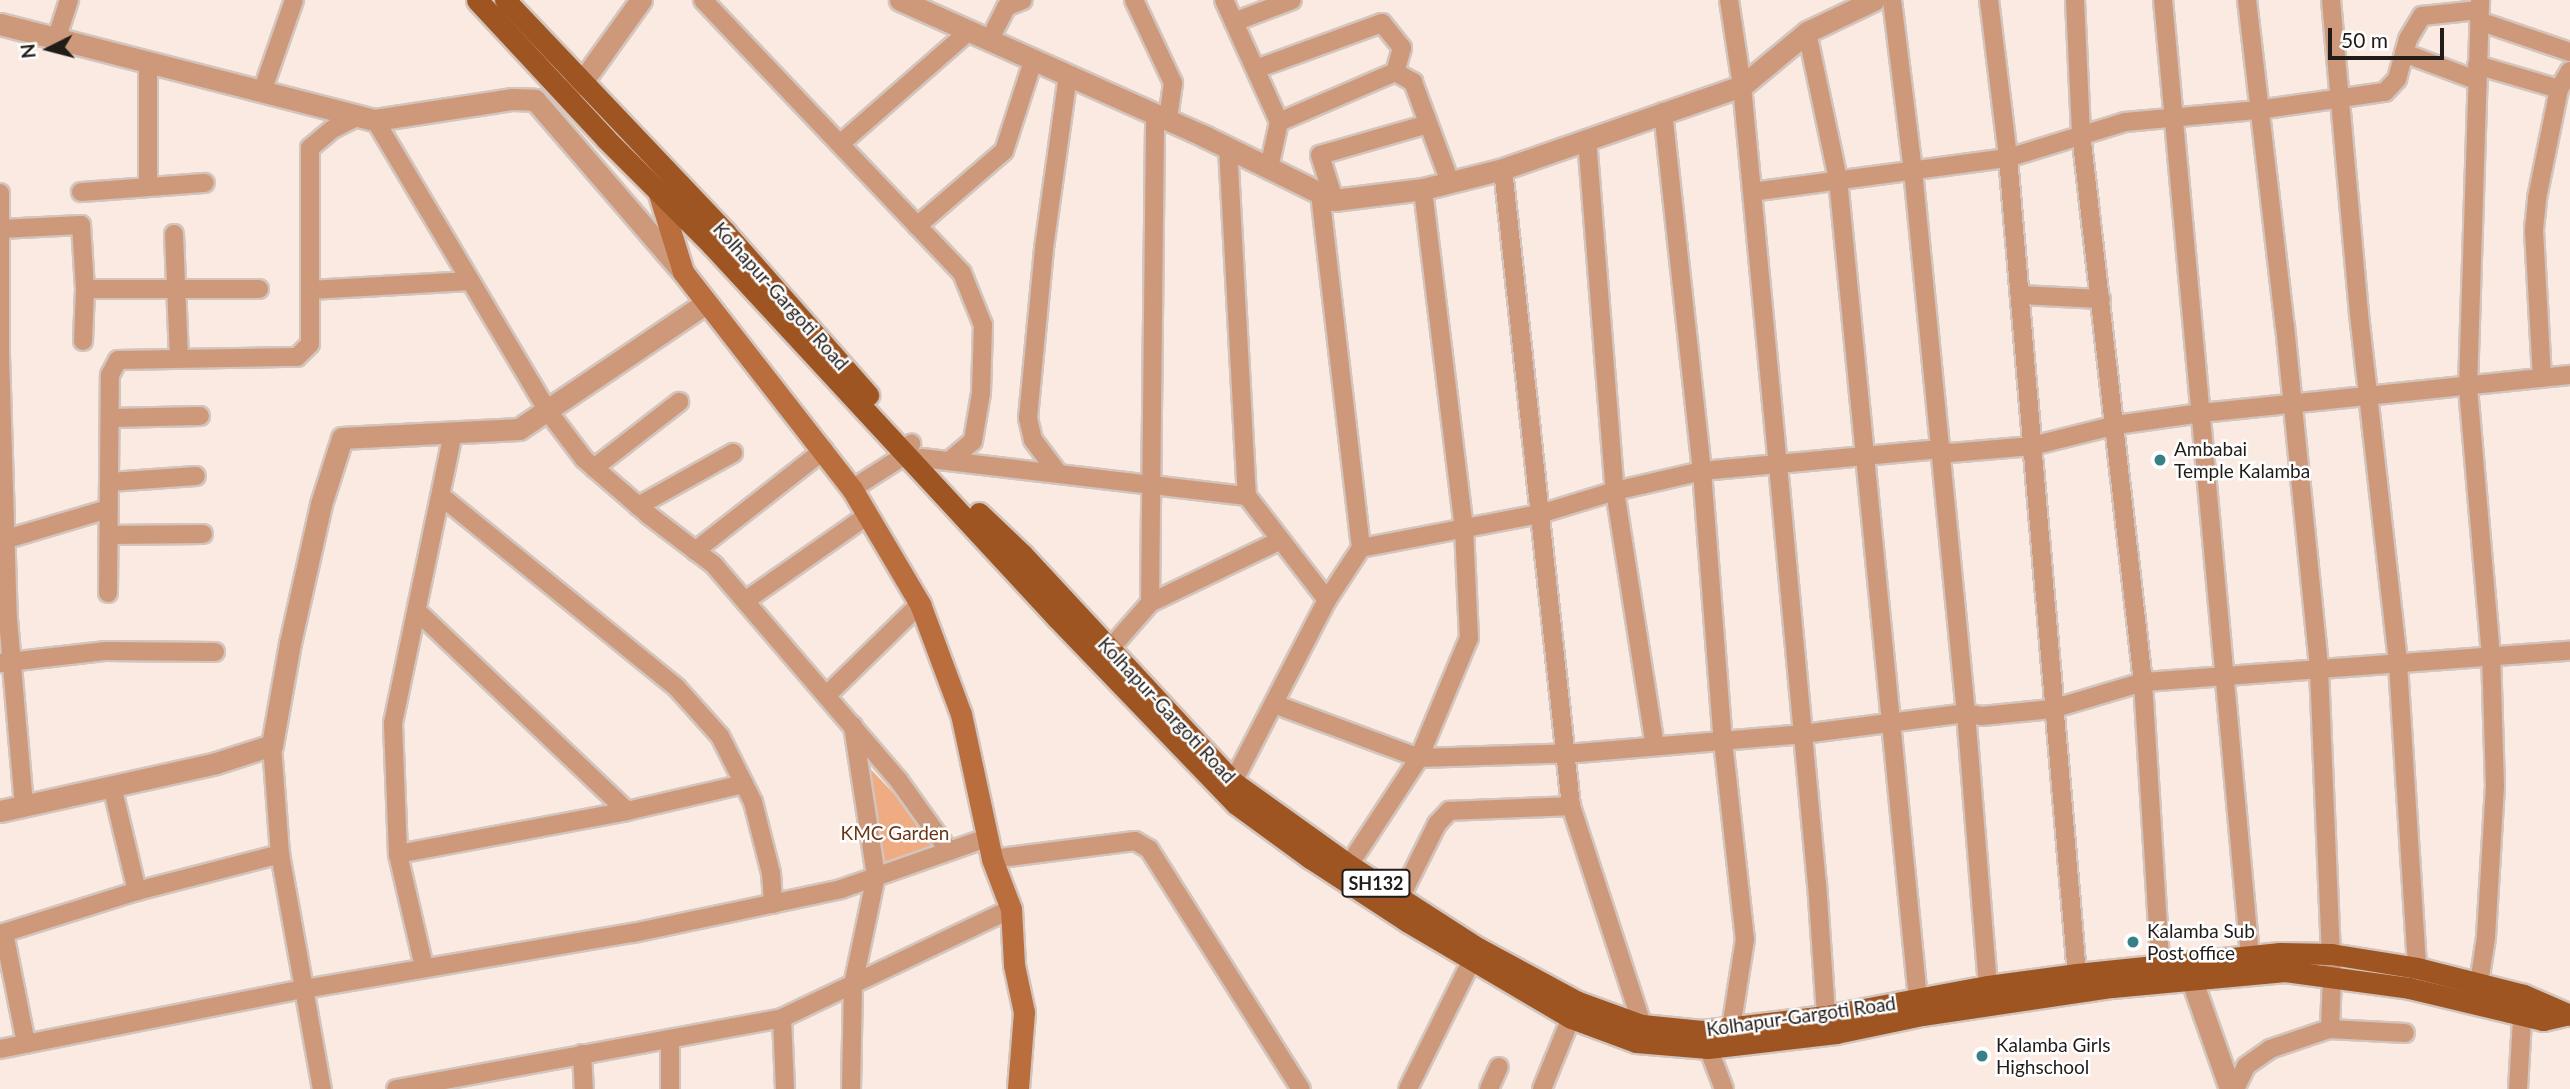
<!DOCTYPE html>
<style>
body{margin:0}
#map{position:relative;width:2570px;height:1089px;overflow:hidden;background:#faeae1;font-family:Lato,sans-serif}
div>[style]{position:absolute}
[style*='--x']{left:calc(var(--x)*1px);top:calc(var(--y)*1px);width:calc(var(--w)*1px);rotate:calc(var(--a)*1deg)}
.green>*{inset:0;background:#efac83}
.roads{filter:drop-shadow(2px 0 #d3c5bd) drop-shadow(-2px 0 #d3c5bd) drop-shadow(0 2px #d3c5bd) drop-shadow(0 -2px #d3c5bd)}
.minor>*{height:18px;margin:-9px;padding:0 9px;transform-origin:9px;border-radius:9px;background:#ce997a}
.tertiary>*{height:21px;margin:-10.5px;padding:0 10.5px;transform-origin:10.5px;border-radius:10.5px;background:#ce997a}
.secondary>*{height:21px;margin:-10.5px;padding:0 10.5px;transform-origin:10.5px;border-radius:10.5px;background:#ba6e3d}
.primary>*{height:21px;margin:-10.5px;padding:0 10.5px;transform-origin:10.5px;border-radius:10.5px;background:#9e5522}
.dots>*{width:19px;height:19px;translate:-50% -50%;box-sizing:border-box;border:4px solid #fff;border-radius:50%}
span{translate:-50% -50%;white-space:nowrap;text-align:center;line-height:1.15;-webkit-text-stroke:5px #fff;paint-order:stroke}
.shield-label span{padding:2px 5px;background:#fff;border:2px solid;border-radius:5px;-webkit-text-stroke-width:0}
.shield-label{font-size:18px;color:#221c19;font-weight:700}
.street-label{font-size:19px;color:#221c19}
.poi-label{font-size:19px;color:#221c19}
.left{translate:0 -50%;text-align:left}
.park-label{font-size:19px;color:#693716}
.north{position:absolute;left:14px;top:14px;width:70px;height:70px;-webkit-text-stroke:5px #fff;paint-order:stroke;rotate:264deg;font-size:19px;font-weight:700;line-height:28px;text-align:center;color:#221c19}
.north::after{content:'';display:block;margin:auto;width:24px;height:32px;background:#221c19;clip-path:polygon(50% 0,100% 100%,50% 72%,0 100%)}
.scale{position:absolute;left:2328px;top:28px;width:116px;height:32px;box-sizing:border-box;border:4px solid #221c19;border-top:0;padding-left:9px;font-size:21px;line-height:24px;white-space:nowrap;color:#221c19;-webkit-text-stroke:5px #fff;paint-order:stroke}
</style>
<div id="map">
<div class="green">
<div style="clip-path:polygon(857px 755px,949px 851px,874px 863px)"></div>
</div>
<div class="roads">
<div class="minor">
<div style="--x:703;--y:0;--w:376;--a:46.5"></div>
<div style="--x:962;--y:273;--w:56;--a:68"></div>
<div style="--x:983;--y:325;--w:68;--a:91.7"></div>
<div style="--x:981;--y:393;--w:49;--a:99.5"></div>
<div style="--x:973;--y:441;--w:31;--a:140"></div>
<div style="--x:1134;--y:0;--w:92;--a:64.8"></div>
<div style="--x:1173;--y:83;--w:37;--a:98"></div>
<div style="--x:1224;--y:0;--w:134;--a:65.7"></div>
<div style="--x:1279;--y:122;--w:47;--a:102.3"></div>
<div style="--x:1729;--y:0;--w:87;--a:81.4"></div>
<div style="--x:1742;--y:86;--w:381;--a:84.6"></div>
<div style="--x:1778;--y:465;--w:420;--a:84.7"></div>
<div style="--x:1817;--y:883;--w:133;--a:86.1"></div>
<div style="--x:1892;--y:0;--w:171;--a:83"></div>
<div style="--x:1913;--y:170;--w:546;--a:84.43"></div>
<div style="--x:1966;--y:713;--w:274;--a:85.4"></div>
<div style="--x:1989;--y:0;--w:159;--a:83.1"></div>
<div style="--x:2008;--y:158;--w:819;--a:85.17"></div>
<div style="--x:2075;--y:0;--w:133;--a:87.4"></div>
<div style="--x:2081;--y:133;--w:552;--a:83.56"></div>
<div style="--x:2143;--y:682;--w:282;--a:86.5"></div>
<div style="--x:2163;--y:0;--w:960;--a:84.8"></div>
<div style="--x:2247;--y:0;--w:328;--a:83.4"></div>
<div style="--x:2285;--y:326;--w:345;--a:84.3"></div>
<div style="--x:2319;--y:669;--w:306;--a:87.6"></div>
<div style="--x:2332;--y:975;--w:54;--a:92.1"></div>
<div style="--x:2331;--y:0;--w:315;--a:84.9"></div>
<div style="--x:2359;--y:314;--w:352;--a:83.6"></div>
<div style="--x:2398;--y:664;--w:305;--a:86.4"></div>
<div style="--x:2479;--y:21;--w:96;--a:18.8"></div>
<div style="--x:1234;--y:22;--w:62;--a:-20.8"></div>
<div style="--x:1807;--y:32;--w:150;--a:78.1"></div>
<div style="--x:1838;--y:179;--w:824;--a:84.43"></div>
<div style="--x:56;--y:40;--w:42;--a:-72"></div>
<div style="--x:989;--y:41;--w:38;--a:-63"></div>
<div style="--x:1006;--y:7;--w:18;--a:-22"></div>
<div style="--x:2404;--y:53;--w:77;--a:20.6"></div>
<div style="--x:2477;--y:65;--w:85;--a:16.3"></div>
<div style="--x:1256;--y:69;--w:134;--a:-20.1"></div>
<div style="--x:1382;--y:23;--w:32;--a:51"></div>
<div style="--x:1402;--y:48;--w:25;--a:106"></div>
<div style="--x:1395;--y:72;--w:21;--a:29"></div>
<div style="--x:1413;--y:82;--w:107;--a:69.7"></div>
<div style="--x:262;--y:92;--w:97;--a:-70.8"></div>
<div style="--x:1663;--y:112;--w:361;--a:83.8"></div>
<div style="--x:1702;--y:471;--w:271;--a:85.6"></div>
<div style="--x:1723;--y:741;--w:199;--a:83.7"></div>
<div style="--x:1745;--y:939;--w:90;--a:98.9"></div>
<div style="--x:375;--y:120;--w:337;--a:59.3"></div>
<div style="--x:547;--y:410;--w:61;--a:52.9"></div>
<div style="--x:584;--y:459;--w:87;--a:40.8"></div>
<div style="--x:650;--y:516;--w:81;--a:37.4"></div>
<div style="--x:714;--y:565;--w:284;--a:49.4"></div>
<div style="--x:899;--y:781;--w:86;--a:54.5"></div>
<div style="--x:1279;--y:122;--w:126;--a:-23.3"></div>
<div style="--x:1587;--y:139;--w:353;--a:85.5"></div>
<div style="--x:1615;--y:491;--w:257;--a:81.1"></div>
<div style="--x:840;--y:144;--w:170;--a:-41.2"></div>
<div style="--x:1228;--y:148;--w:349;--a:86.9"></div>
<div style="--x:1503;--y:169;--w:641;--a:83.91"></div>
<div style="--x:1571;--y:806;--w:230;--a:72"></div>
<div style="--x:148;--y:187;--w:123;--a:-90"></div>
<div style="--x:81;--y:192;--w:124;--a:-4.2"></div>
<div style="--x:1752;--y:192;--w:258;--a:-7.6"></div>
<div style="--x:2008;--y:158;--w:122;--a:-17.1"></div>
<div style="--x:2125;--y:122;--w:134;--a:-5.2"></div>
<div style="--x:2258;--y:110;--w:128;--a:-8.1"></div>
<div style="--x:2385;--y:92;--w:18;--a:-47"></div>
<div style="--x:2397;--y:79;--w:41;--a:-74.6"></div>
<div style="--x:2408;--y:39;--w:27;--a:-59"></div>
<div style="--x:2422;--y:16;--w:57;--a:-6"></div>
<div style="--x:0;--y:193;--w:162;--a:90"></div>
<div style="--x:0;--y:355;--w:264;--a:88.3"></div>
<div style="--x:8;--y:619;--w:187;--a:85.1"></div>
<div style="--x:1334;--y:200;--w:47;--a:-107.3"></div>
<div style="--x:1320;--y:155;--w:112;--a:-16"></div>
<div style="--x:917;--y:226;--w:115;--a:-40.8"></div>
<div style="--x:1004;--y:151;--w:95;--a:-72.1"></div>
<div style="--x:1;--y:229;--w:80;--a:-2.9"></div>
<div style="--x:81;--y:225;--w:64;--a:86.4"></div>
<div style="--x:85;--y:289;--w:52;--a:92.2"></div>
<div style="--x:174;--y:234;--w:123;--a:87.7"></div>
<div style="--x:85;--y:289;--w:174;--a:0"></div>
<div style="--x:310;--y:290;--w:160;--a:-3.2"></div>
<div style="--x:2020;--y:295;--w:81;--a:2.8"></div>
<div style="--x:2542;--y:378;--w:149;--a:-93.1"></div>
<div style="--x:2534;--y:229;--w:31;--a:-84"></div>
<div style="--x:2537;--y:198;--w:111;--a:-78.6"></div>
<div style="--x:2559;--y:89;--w:21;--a:-59"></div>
<div style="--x:111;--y:418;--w:89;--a:-1.3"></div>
<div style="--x:922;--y:458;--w:327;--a:6.7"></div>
<div style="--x:1247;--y:496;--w:131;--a:52.4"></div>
<div style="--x:594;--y:468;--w:108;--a:-37.8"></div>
<div style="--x:1058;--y:473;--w:41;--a:-127.1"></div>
<div style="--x:1033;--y:440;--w:23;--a:-103"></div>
<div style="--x:1028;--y:418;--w:171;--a:-84.6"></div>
<div style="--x:1044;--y:248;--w:174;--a:-82.1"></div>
<div style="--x:110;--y:482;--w:86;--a:-4"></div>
<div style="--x:852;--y:489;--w:63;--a:-32.7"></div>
<div style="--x:905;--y:455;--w:13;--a:-61"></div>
<div style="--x:441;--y:496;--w:304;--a:39.1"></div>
<div style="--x:677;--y:688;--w:64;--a:48.1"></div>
<div style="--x:720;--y:736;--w:74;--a:63.4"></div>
<div style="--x:753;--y:802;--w:73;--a:75.8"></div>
<div style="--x:771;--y:873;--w:31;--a:86"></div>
<div style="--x:638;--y:506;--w:109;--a:-29.2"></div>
<div style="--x:109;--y:535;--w:94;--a:-0.6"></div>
<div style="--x:0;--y:541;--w:113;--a:-16.5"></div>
<div style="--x:1361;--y:548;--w:182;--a:-10.8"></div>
<div style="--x:1540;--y:514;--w:78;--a:-17"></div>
<div style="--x:1615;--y:491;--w:89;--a:-12.9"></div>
<div style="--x:1702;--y:471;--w:239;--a:-5.3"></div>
<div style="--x:1940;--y:449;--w:11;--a:22"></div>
<div style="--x:1950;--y:453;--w:82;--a:-4.9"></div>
<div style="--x:2032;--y:446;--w:87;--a:-14"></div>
<div style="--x:2116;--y:425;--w:86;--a:-8"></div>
<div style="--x:2201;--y:413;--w:371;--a:-5.9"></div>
<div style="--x:695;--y:551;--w:164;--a:-38.1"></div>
<div style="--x:108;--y:593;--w:218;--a:-89.5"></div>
<div style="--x:110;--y:375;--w:17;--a:-62"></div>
<div style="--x:118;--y:360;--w:179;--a:-1"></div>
<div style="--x:297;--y:357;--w:18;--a:-45"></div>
<div style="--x:310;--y:344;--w:196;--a:-90"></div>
<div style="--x:310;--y:148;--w:30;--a:-40"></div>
<div style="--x:333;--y:129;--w:29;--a:-27"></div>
<div style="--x:745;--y:601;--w:150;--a:-35"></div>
<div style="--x:1150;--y:603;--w:145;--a:-25.7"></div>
<div style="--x:417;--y:611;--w:290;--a:43.6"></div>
<div style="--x:1109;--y:650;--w:62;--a:-48.9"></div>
<div style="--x:1150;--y:603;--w:489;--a:-89.4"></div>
<div style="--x:0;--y:663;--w:107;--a:-6.5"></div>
<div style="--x:106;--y:651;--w:109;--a:0.5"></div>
<div style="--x:827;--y:695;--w:130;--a:-44.4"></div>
<div style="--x:1274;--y:704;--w:155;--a:20.4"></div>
<div style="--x:1419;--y:758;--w:159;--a:-1.8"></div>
<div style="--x:1578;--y:753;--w:226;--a:-4.8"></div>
<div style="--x:1803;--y:734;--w:164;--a:-7.3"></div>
<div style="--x:1966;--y:713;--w:16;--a:11"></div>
<div style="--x:1982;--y:716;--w:70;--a:-5.7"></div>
<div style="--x:2052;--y:709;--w:95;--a:-16.5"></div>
<div style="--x:2143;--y:682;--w:428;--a:-4.2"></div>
<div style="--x:1233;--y:782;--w:205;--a:-62.7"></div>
<div style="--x:1327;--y:600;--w:62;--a:-56.8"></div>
<div style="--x:1361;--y:548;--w:357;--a:-96.6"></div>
<div style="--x:112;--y:786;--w:108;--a:76.6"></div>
<div style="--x:280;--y:854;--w:239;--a:79.9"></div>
<div style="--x:398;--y:854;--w:233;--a:-10.6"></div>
<div style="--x:627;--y:811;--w:120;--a:-13"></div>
<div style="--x:992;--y:859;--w:144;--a:-7.2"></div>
<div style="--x:1135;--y:841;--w:16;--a:30"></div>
<div style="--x:1149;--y:849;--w:284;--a:57.7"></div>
<div style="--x:1349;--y:865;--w:128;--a:-56.8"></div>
<div style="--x:1419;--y:758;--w:130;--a:-67.4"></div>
<div style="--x:1469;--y:638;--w:109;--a:-92.6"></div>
<div style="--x:1464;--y:529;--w:342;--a:-96.9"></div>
<div style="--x:1400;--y:898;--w:83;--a:-63.4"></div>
<div style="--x:1437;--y:824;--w:18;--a:-47"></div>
<div style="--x:1449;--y:811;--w:122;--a:-2.3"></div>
<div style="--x:4;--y:933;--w:112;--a:78.7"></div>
<div style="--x:0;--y:934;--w:144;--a:-17.4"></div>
<div style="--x:137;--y:891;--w:148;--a:-14.5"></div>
<div style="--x:280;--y:854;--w:109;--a:-94.2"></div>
<div style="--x:424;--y:967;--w:116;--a:-103"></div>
<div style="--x:398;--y:854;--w:131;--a:-92.2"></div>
<div style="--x:393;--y:723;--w:297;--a:-78.3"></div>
<div style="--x:2479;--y:983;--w:47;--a:-81.3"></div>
<div style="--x:2486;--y:937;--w:150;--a:-86.6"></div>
<div style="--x:2495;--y:787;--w:131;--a:-91.7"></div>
<div style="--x:2491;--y:656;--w:270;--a:-94.9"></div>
<div style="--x:2468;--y:387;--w:387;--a:-88.2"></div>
<div style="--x:782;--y:1018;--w:71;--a:87.6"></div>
<div style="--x:1704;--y:1037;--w:56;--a:69"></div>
<div style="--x:0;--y:1049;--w:310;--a:-11.2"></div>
<div style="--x:304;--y:989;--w:334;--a:-9.7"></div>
<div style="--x:633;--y:933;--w:213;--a:-11.9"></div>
<div style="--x:841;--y:889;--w:155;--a:-19.3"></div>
<div style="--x:582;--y:1054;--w:35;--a:87"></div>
<div style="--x:396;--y:1089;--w:392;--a:-10.4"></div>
<div style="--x:782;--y:1018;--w:254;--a:-25.5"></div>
<div style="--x:670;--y:1089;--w:50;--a:-90"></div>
<div style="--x:851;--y:1089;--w:104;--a:-88.9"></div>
<div style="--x:853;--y:985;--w:111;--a:-78.1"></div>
<div style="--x:876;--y:876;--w:152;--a:-98.7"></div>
<div style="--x:1408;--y:1089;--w:157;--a:-63.6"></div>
<div style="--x:1489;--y:1089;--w:24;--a:-66"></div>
<div style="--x:1542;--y:1089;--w:87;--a:-67.8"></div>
<div style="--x:2235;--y:1089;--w:25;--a:-64"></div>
<div style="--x:2246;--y:1066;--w:29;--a:-35"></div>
<div style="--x:2270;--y:1049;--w:53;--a:-18.8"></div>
<div style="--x:2320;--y:1032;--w:10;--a:-17"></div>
<div style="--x:2330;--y:1029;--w:75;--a:3.1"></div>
<div style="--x:2518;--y:1089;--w:87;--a:-86.7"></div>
</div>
<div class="tertiary">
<div style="--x:900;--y:0;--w:333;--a:24.1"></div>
<div style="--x:1204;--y:136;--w:145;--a:26.2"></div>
<div style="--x:1334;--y:200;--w:90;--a:-7"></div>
<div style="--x:1423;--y:189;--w:82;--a:-14"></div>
<div style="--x:1503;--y:169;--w:253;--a:-19.2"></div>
<div style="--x:1742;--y:86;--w:85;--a:-39.7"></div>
<div style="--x:1807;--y:32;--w:74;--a:-25.5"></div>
<div style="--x:0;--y:24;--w:387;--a:14.4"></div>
<div style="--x:375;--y:120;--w:139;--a:-8.7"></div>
<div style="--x:512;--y:99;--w:23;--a:2"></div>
<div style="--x:535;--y:100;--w:227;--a:49.3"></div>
<div style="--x:568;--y:89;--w:16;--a:-27"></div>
<div style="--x:582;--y:82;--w:101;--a:-54.3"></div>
<div style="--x:0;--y:811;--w:221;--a:-12.5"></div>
<div style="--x:216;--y:763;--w:59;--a:-17.8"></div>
<div style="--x:272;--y:745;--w:104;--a:-80"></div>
<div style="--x:290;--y:643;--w:142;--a:-77.4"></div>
<div style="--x:321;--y:504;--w:69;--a:-72.3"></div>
<div style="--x:342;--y:438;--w:177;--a:-2.9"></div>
<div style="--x:519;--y:429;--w:225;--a:-34"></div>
<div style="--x:2191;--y:978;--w:118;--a:70.6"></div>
</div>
<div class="secondary">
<div style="--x:658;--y:191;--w:85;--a:72.8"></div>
<div style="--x:683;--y:272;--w:275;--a:52.1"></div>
<div style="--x:852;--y:489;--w:134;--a:59.4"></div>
<div style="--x:920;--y:604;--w:117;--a:69.6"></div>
<div style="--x:961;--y:714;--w:148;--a:77.9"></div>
<div style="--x:992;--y:859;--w:53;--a:69.2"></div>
<div style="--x:1011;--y:909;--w:56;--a:86.9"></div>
<div style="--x:1014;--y:965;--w:48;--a:78"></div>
<div style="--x:1024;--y:1012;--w:77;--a:94.5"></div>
</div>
<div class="primary">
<div style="--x:477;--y:0;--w:190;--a:47.1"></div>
<div style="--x:606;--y:139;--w:148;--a:45"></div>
<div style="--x:711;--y:244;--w:510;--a:47.23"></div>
<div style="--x:1057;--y:618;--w:258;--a:46.1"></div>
<div style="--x:1236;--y:804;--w:92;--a:36.1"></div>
<div style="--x:1310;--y:858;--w:117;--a:33.1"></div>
<div style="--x:1408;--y:922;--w:189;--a:30.5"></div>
<div style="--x:1571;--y:1018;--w:69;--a:20.3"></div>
<div style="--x:1636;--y:1042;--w:72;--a:4.8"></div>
<div style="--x:1708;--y:1048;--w:129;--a:-6.7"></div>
<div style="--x:1836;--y:1033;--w:88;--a:-11.8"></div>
<div style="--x:1922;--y:1015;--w:192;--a:-8.4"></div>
<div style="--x:2112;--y:987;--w:174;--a:-5.3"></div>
<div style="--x:2285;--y:971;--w:125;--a:7.8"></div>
<div style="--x:2409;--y:988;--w:138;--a:13.4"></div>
<div style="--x:2543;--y:1020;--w:26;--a:-13"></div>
<div style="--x:505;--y:0;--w:320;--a:46.5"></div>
<div style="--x:725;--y:232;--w:217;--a:48.7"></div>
<div style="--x:979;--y:513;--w:61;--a:43.7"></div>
<div style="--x:1023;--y:555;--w:309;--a:47.2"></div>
<div style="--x:1233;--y:782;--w:143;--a:35.6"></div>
<div style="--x:1349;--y:865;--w:153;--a:32.8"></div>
<div style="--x:1478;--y:948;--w:114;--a:28.4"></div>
<div style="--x:1578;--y:1002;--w:68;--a:19.8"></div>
<div style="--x:1642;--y:1025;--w:60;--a:5.7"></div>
<div style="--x:1702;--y:1031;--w:125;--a:-6.9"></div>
<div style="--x:1826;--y:1016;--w:165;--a:-10.5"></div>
<div style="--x:1988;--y:986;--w:90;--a:-7.7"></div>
<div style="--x:2077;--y:974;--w:204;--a:-5.9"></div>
<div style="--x:2280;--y:953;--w:51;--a:1.1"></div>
<div style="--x:2331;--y:954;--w:87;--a:9.2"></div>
<div style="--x:2417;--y:968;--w:110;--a:14.2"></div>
<div style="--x:2524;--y:995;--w:50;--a:23.5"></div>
</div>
</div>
<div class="dots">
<div style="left:2160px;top:460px;background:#378085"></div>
<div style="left:2133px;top:942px;background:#378085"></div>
<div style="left:1982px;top:1056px;background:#378085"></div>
</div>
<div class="shield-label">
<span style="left:1376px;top:883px">SH132</span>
</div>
<div class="street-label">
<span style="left:781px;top:296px;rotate:48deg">Kolhapur-Gargoti Road</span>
<span style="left:1167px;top:710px;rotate:47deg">Kolhapur-Gargoti Road</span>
<span style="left:1801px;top:1016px;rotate:-8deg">Kolhapur-Gargoti Road</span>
</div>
<div class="poi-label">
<span class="left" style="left:2174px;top:460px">Ambabai<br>Temple Kalamba</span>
<span class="left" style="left:2147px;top:942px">Kalamba Sub<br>Post office</span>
<span class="left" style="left:1996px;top:1056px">Kalamba Girls<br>Highschool</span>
</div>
<div class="park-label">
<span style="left:895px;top:833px">KMC Garden</span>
</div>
<div class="north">N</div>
<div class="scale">50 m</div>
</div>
